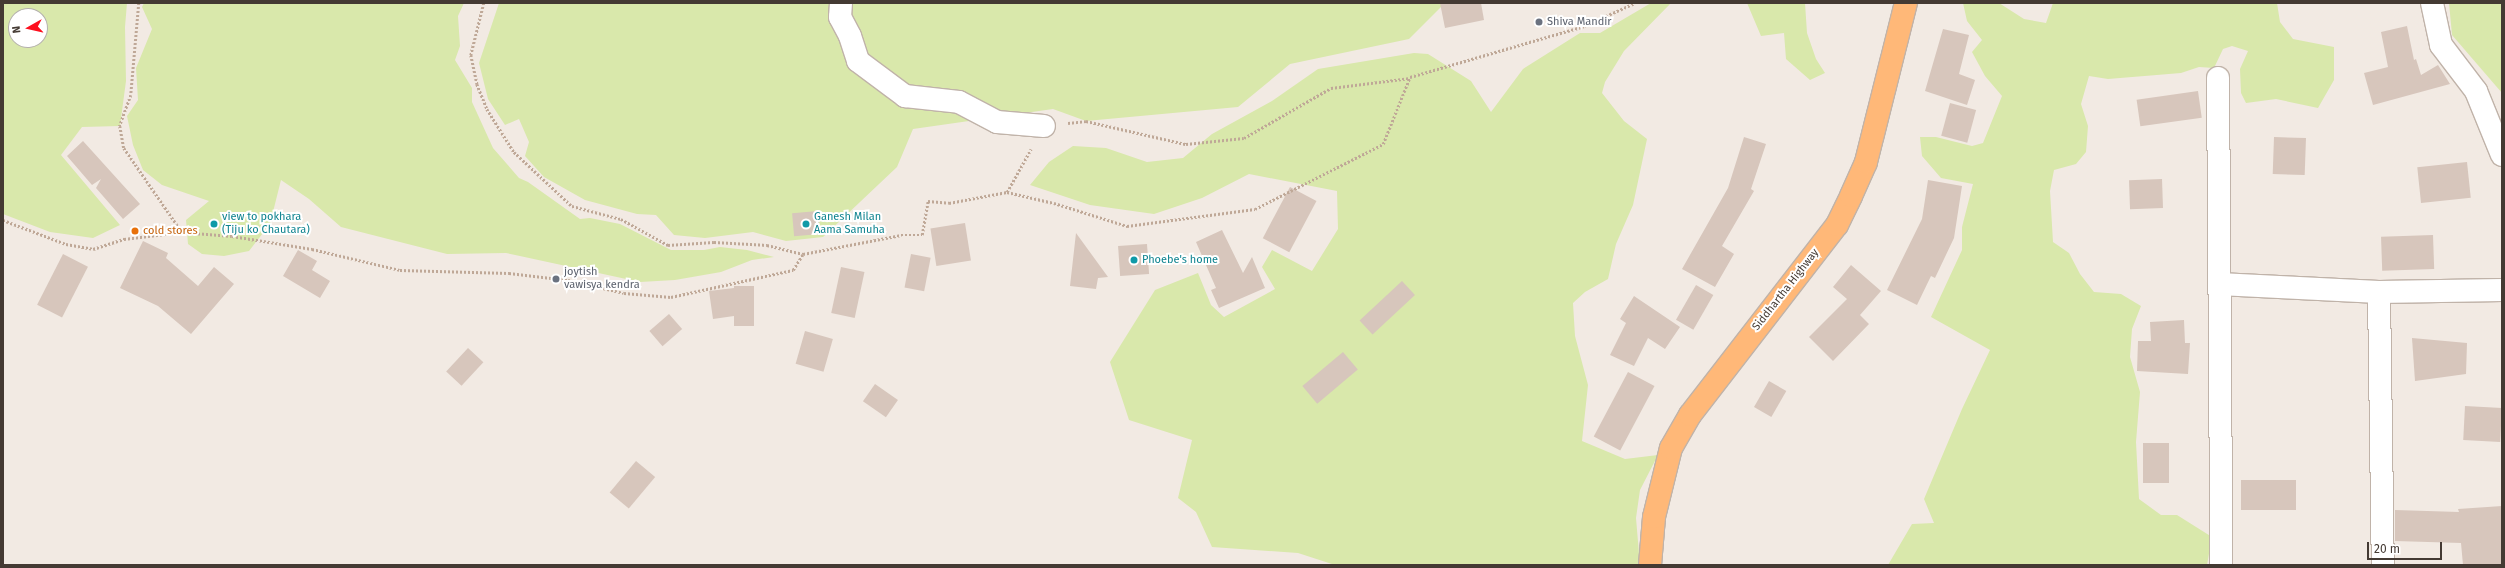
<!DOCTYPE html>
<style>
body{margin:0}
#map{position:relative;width:2505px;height:568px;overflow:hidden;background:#f2eae3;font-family:"Fira Sans",sans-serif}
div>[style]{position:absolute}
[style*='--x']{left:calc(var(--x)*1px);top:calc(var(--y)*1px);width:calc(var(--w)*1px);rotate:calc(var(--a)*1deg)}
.green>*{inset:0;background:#d9e8ab}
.building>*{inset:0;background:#d7c6bc;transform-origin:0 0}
.path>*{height:2.5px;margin-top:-1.25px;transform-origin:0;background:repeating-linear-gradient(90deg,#bfa897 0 2px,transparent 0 4px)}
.roads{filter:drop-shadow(1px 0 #c0b3a9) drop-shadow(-1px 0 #c0b3a9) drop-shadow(0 1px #c0b3a9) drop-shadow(0 -1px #c0b3a9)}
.minor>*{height:22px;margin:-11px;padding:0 11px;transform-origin:11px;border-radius:11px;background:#fff}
.trunk>*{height:22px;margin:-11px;padding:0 11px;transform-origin:11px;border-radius:11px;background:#ffb878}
.dots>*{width:11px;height:11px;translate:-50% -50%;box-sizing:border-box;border:2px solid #fff;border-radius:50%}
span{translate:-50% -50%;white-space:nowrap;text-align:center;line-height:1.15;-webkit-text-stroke:4px #fff;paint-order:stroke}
.worship-label{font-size:11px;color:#5b616d}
.left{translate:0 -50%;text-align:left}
.culture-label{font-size:11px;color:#0d838f}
.food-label{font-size:11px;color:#c56008}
.street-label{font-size:11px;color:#443a33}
.frame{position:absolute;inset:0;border:4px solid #443a33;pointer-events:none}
.north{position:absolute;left:8px;top:8px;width:40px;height:40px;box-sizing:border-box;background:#fff;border:1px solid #b4b0ad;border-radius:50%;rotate:262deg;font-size:11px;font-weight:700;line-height:16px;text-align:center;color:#443a33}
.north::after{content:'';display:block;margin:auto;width:14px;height:18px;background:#fd0f1e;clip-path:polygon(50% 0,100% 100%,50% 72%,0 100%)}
.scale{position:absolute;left:2367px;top:542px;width:75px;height:18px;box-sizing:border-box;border:2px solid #443a33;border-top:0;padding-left:5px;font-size:12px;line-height:14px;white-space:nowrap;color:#443a33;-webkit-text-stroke:3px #fff;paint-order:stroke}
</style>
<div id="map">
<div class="green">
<div style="clip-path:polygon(evenodd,3px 3px,127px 3px,125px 27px,126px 81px,120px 126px,82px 127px,61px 155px,120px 225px,93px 238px,50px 232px,3px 214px,3px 3px,16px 16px,40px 16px,40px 40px,16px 40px,16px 16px)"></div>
<div style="clip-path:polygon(144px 3px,464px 3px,458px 16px,460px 46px,455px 60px,472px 88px,472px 102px,493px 148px,519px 178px,528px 182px,580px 219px,590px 218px,620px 224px,671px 250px,704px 250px,720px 247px,747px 250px,774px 257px,752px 260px,721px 272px,675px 280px,640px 282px,506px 253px,447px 254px,341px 227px,309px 199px,281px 180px,270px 224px,249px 251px,224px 256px,202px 254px,188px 244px,186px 220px,209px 201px,162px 185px,143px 170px,133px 145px,127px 116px,138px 100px,136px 68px,152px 29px,142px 7px)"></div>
<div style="clip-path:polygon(499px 3px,1445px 3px,1409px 39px,1290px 64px,1238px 107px,1086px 121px,1053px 109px,913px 129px,897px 167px,823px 237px,786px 241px,753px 232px,705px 238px,674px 235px,656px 215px,637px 214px,585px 200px,544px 177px,525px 156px,529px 142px,519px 119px,505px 125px,488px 99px,479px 63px)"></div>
<div style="clip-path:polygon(1651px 3px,1671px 3px,1624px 51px,1605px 82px,1602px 93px,1624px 121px,1647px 139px,1633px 205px,1616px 244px,1608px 279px,1585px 292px,1573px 303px,1575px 336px,1588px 385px,1582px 441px,1625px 459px,1658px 455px,1640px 490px,1636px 518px,1640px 565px,1335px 565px,1298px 553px,1212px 547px,1196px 512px,1178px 498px,1192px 440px,1129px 420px,1110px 362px,1155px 290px,1198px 273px,1211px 305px,1224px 317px,1275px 289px,1262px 267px,1272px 250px,1312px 271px,1338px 229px,1337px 191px,1249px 174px,1202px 198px,1154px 214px,1090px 205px,1030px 185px,1049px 162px,1073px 146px,1106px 148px,1147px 162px,1183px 158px,1212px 134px,1272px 101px,1318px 69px,1414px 53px,1428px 54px,1471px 81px,1491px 112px,1523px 69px,1580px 33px,1600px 33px)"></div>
<div style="clip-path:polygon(1747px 3px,1805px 3px,1807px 33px,1816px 59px,1825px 73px,1810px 80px,1786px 59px,1784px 33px,1761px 36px)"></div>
<div style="clip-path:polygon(1963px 3px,1999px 3px,2024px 19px,2046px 23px,2053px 3px,2277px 3px,2280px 22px,2293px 39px,2334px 47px,2334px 80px,2318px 108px,2276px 99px,2246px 103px,2241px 93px,2240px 69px,2248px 51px,2232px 46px,2223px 49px,2214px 68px,2199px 67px,2181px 73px,2108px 79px,2089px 76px,2081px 104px,2088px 126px,2086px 152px,2076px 164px,2054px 170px,2050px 191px,2053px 242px,2069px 253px,2080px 274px,2094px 292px,2121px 294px,2141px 306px,2132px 329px,2130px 357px,2140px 392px,2136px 442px,2139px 499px,2161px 515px,2177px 515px,2212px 537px,2207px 565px,1888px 565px,1912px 524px,1934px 523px,1924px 499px,1962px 409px,1990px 350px,1931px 317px,1962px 250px,1962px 227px,1973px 184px,1941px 178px,1922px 156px,1920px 137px,1936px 137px,1972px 146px,1983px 143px,2002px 96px,1985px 76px,1972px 52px,1982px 40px,1967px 21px)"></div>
<div style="clip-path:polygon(2449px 3px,2502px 3px,2502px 93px,2452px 35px)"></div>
</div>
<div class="building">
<div style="clip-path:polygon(1440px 3px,1481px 3px,1484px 20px,1445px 28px)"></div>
<div style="clip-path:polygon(2407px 26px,2414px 60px,2416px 59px,2421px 75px,2438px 65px,2450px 84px,2373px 105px,2364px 73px,2388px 67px,2381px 32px)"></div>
<div style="clip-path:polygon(1943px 29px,1969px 35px,1959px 74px,1975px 80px,1967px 105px,1925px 91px)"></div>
<div style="left:2198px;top:91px;width:27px;height:62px;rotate:82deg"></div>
<div style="left:1950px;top:103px;width:27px;height:34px;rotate:15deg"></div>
<div style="clip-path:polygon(1744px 137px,1766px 144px,1751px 189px,1754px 191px,1722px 246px,1734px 254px,1715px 287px,1682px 269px,1728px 188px)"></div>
<div style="left:2274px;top:137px;width:32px;height:37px;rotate:2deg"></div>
<div style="clip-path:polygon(83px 141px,140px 204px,123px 219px,96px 188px,101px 179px,92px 185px,67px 156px)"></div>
<div style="left:2467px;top:162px;width:36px;height:50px;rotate:84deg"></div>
<div style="left:2162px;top:179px;width:29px;height:33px;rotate:88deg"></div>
<div style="clip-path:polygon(1928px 180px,1962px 186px,1954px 238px,1935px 278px,1931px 276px,1917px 305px,1887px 290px,1922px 219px)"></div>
<div style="left:1290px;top:187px;width:30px;height:58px;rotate:28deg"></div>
<div style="left:818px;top:211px;width:23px;height:26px;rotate:85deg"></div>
<div style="left:965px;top:223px;width:38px;height:35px;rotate:81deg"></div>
<div style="clip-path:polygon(1222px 230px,1243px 273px,1252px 257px,1265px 288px,1219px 308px,1211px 290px,1216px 288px,1196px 242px)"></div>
<div style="clip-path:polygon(1076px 233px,1108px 277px,1098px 278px,1096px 289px,1070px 286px)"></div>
<div style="left:2433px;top:235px;width:34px;height:52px;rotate:88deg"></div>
<div style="clip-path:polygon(143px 241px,168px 253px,166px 258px,198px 286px,214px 267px,234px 284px,191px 334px,158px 306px,120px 288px)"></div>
<div style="left:1147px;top:244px;width:30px;height:29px;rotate:86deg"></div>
<div style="clip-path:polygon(298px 250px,317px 261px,312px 270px,330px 281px,320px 298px,283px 276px)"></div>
<div style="left:63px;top:254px;width:28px;height:57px;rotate:27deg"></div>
<div style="left:911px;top:254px;width:20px;height:34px;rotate:11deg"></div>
<div style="clip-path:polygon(1851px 265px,1881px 291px,1860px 315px,1869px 324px,1833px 361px,1809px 337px,1847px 299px,1833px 287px)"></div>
<div style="left:841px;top:267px;width:24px;height:47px;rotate:12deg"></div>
<div style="left:1402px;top:281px;width:19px;height:58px;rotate:47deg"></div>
<div style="left:1696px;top:285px;width:20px;height:40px;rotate:30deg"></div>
<div style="clip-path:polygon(734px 286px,754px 286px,754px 326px,734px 326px,734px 316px,713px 319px,709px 291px,734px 288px)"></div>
<div style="clip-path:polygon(1634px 296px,1680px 327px,1665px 349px,1648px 338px,1634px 366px,1610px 355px,1626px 323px,1620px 319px)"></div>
<div style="left:669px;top:314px;width:20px;height:26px;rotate:49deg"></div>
<div style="clip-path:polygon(2184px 320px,2185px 343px,2190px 343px,2188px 374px,2137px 371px,2138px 341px,2151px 341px,2150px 322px)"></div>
<div style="left:805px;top:331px;width:29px;height:34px;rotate:16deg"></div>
<div style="clip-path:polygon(2412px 338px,2467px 343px,2466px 374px,2415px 381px)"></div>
<div style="left:468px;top:348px;width:21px;height:32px;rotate:43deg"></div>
<div style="left:1343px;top:352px;width:23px;height:53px;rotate:50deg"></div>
<div style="left:1628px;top:372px;width:30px;height:73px;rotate:28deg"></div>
<div style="left:1769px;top:381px;width:20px;height:30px;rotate:30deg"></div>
<div style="left:875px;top:384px;width:28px;height:21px;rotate:35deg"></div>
<div style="left:2465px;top:406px;width:37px;height:34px;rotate:3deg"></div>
<div style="left:2143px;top:443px;width:26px;height:40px"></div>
<div style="left:636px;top:461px;width:25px;height:41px;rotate:40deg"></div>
<div style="left:2241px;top:480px;width:55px;height:30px"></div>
<div style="clip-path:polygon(2502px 506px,2502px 565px,2463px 565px,2461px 543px,2395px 541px,2395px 510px,2459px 512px,2458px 509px)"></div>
</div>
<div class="path">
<div style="--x:139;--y:3;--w:92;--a:95"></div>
<div style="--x:131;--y:95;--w:33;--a:110"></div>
<div style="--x:120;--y:126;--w:22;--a:80"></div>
<div style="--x:124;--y:148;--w:102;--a:55.4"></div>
<div style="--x:484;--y:3;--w:54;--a:104"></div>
<div style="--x:471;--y:55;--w:30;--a:78"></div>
<div style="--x:477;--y:84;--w:27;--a:68"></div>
<div style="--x:487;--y:109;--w:51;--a:57.9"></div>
<div style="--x:514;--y:152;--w:79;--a:43"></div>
<div style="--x:572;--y:206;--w:51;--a:14.9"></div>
<div style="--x:621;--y:219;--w:54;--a:29"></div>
<div style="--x:668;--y:245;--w:46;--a:-3.7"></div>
<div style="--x:714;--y:242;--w:53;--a:3.2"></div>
<div style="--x:767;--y:245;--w:37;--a:14"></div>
<div style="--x:1068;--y:123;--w:18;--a:-6"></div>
<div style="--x:1086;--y:121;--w:103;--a:13"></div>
<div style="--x:1186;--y:144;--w:58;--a:-5.9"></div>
<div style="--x:1244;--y:138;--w:100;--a:-29.9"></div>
<div style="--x:1331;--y:88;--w:80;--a:-7.2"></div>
<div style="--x:1007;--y:192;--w:49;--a:-60.8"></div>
<div style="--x:3;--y:220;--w:67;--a:20.9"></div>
<div style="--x:66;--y:244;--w:27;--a:10"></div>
<div style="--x:93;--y:249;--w:33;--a:-18"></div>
<div style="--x:124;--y:239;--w:58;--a:-6.9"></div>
<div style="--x:182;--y:232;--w:50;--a:4.6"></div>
<div style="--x:232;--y:236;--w:81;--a:9.2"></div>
<div style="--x:312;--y:249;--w:90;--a:13.4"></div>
<div style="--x:400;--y:270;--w:109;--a:1.6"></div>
<div style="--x:509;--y:273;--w:59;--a:6.8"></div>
<div style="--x:568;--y:280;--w:57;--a:13.1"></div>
<div style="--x:624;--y:293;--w:47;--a:4.9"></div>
<div style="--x:671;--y:297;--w:125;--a:-12.5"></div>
<div style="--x:793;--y:270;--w:19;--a:-58"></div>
<div style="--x:803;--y:254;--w:100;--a:-11"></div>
<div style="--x:901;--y:235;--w:21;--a:0"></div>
<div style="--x:922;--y:235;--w:35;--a:-80"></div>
<div style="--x:928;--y:201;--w:21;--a:5"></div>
<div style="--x:949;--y:203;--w:59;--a:-10.7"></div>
<div style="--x:1007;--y:192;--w:48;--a:13.2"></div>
<div style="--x:1054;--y:203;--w:77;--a:17.5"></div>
<div style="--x:1127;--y:226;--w:129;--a:-7.6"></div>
<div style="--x:1255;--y:209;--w:144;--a:-26.9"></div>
<div style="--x:1383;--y:144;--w:72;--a:-68.1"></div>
<div style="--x:1410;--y:77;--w:181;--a:-16.3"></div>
<div style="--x:1584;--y:26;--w:56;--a:-24.3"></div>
</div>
<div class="roads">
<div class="minor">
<div style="--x:841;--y:3;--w:14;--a:94"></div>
<div style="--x:840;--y:17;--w:21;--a:62"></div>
<div style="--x:850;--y:36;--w:26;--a:72"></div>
<div style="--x:858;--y:61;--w:59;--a:36.7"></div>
<div style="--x:905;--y:96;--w:54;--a:6.3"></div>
<div style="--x:959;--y:102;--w:43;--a:27.8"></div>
<div style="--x:997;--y:122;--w:47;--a:4.9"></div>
<div style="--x:2432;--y:3;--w:43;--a:77.9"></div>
<div style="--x:2441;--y:45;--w:58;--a:52.7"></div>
<div style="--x:2476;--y:91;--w:69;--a:67.9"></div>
<div style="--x:2218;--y:78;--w:487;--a:89.6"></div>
<div style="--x:2219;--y:284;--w:160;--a:2.9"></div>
<div style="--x:2379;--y:292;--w:123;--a:-0.9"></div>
<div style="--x:2379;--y:292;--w:273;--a:89.2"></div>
</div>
<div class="trunk">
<div style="--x:1650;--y:565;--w:48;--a:-85.2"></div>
<div style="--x:1654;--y:517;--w:71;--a:-76.2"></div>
<div style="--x:1671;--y:448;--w:38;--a:-60"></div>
<div style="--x:1690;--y:415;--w:240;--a:-52.3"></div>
<div style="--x:1837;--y:225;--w:32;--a:-64"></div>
<div style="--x:1851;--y:196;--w:37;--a:-66"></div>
<div style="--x:1866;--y:162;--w:164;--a:-75.9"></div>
</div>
</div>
<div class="dots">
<div style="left:1539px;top:22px;background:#6b7280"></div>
<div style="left:214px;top:224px;background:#0f9aa8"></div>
<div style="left:806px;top:224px;background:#0f9aa8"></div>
<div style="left:135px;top:231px;background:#e8710a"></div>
<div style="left:1134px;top:260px;background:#0f9aa8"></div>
<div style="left:556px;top:279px;background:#6b7280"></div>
</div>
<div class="worship-label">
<span class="left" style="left:1547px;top:22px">Shiva Mandir</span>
<span class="left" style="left:564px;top:279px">joytish<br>vawisya kendra</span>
</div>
<div class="culture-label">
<span class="left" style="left:222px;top:224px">view to pokhara<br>(Tiju ko Chautara)</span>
<span class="left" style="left:814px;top:224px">Ganesh Milan<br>Aama Samuha</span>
<span class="left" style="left:1142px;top:260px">Phoebe's home</span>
</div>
<div class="food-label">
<span class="left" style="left:143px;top:231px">cold stores</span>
</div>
<div class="street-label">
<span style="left:1786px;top:290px;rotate:-52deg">Siddhartha Highway</span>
</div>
<div class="frame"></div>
<div class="north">N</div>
<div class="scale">20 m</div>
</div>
